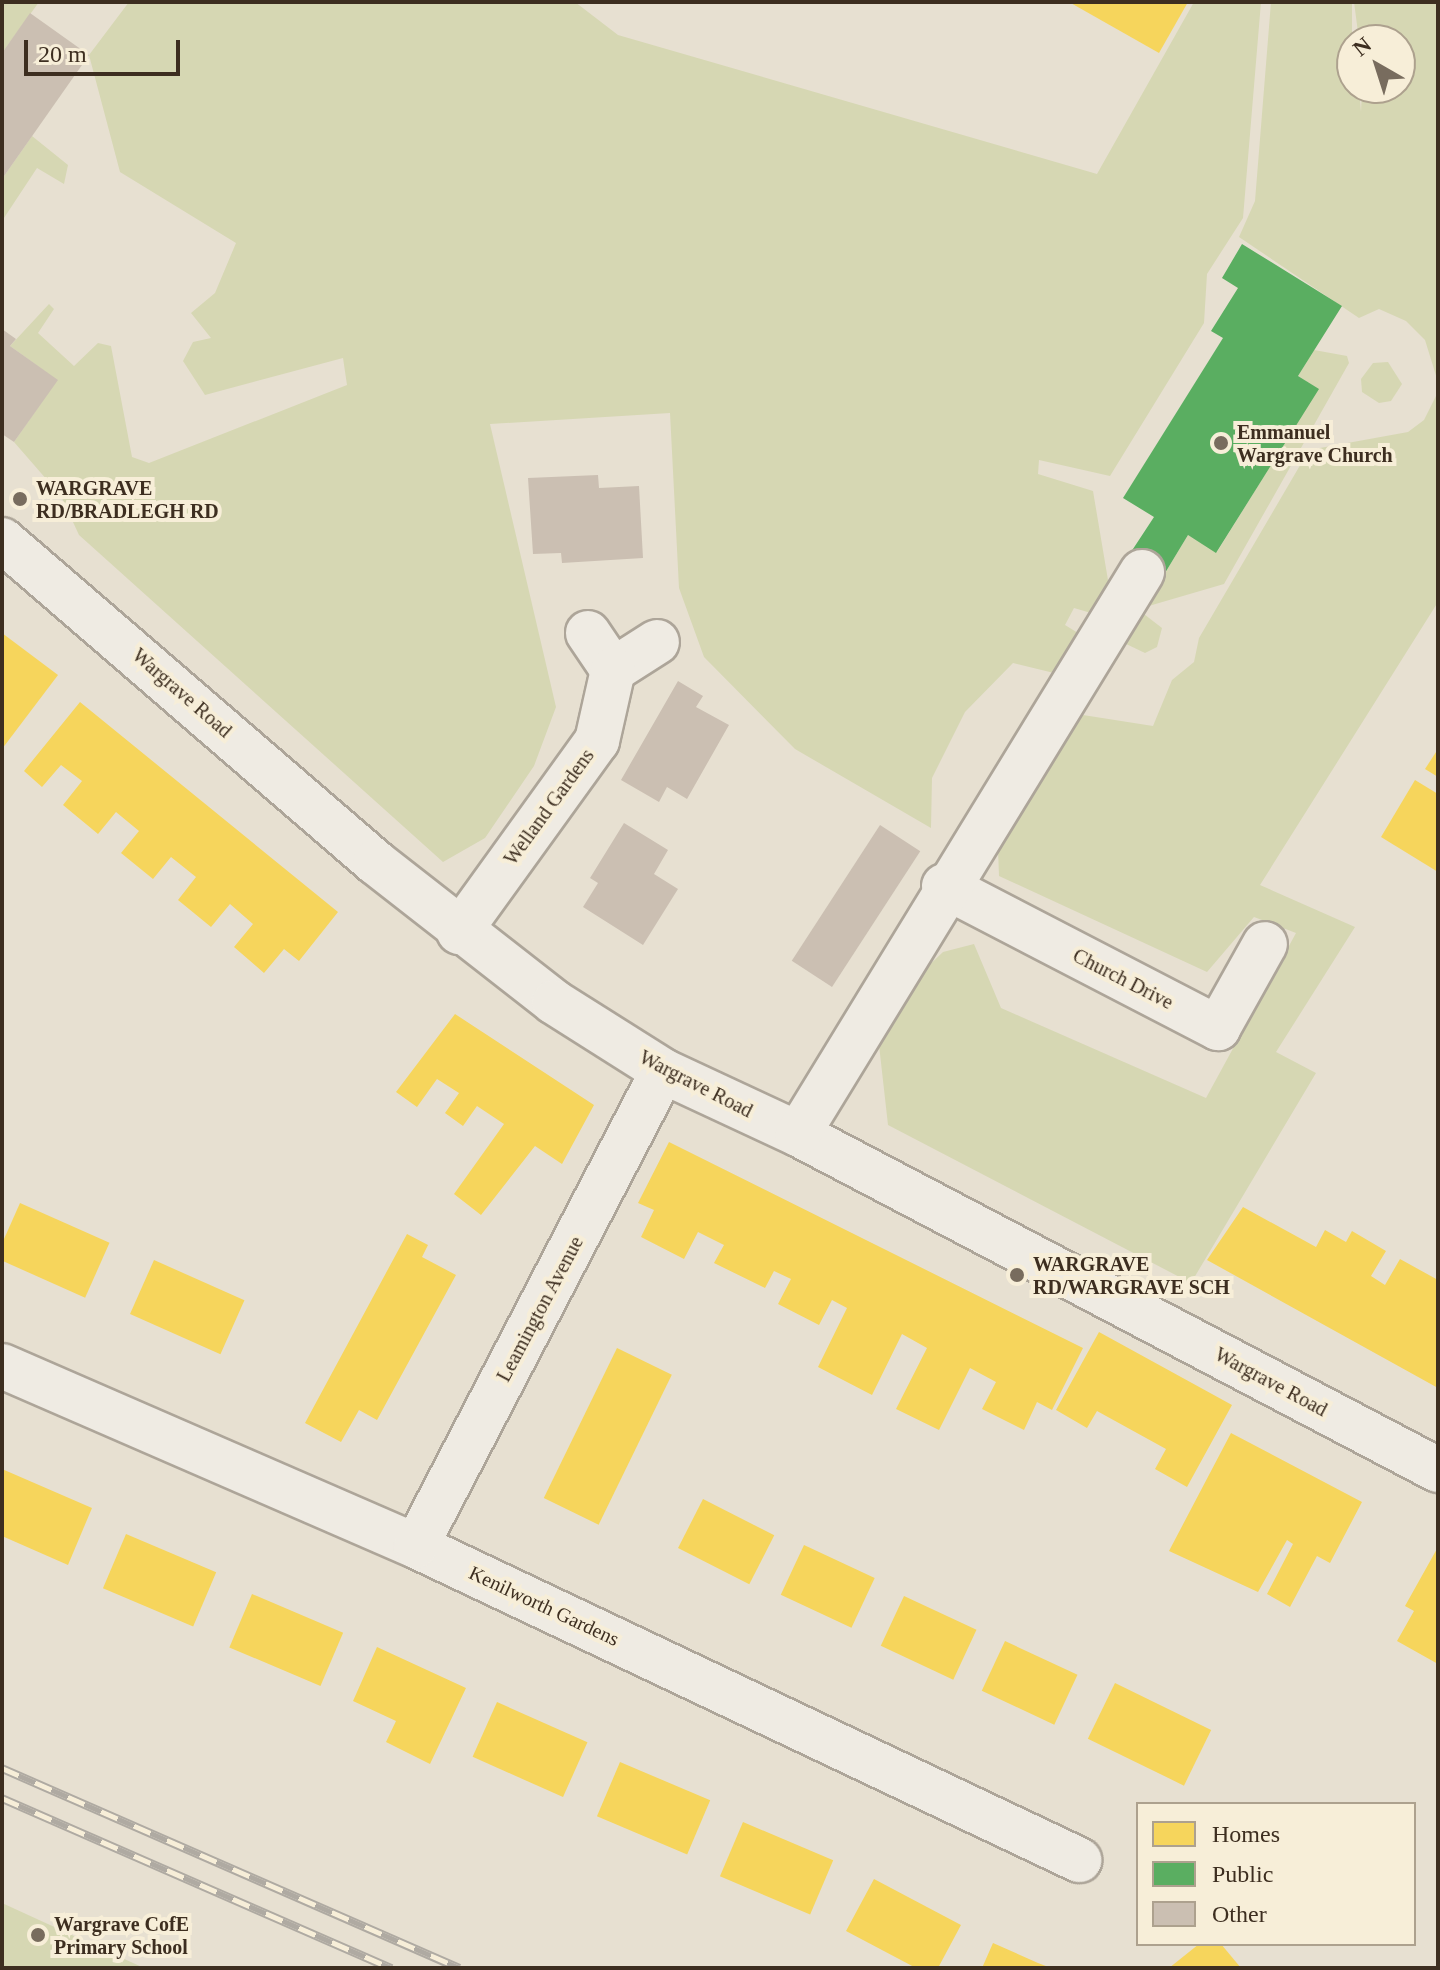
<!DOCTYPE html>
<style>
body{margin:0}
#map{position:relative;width:1440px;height:1970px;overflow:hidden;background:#e7e0d1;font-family:"Times New Roman",serif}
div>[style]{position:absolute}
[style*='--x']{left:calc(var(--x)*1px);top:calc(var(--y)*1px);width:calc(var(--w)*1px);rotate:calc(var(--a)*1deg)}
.green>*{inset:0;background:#d6d7b3}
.homes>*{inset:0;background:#f6d55c;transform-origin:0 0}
.public>*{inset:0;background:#5aae61}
.building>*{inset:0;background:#cbbfb2;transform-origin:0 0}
.roads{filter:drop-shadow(2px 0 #ada599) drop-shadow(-2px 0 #ada599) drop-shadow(0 2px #ada599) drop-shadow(0 -2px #ada599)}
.minor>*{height:44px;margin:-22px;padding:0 22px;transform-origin:22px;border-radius:22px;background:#efebe3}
.rail>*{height:9px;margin-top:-4.5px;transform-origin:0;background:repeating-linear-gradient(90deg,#f7eed8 0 18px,#afaaa2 0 36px);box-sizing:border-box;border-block:2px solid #afaaa2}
.dots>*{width:22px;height:22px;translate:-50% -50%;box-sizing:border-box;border:4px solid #f7eed8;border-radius:50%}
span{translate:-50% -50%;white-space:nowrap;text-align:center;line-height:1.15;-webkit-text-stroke:8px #f7eed8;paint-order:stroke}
.poi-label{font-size:20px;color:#3d2e20;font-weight:700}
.left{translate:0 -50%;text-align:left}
.street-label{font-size:20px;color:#3d2e20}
.frame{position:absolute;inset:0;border:4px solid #3d2e20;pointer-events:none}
.legend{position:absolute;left:1136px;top:1802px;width:280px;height:144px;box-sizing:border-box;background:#f7eed8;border:2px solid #ada18e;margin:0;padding:10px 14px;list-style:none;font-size:24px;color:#3d2e20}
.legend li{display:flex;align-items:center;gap:16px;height:40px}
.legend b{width:40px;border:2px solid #ada18e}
.north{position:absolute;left:1336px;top:24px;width:80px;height:80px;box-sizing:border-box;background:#f7eed8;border:2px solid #ada18e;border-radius:50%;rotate:321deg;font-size:22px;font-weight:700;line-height:32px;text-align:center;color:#3d2e20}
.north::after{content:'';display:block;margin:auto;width:28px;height:36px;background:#786c5e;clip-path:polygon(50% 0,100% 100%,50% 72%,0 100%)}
.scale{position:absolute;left:24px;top:40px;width:156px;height:36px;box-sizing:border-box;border:4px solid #3d2e20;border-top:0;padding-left:10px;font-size:24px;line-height:28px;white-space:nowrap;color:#3d2e20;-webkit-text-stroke:6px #f7eed8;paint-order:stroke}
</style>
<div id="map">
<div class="green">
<div style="clip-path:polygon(2px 2px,39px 2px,2px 53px)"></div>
<div style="clip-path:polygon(129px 2px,575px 2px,618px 35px,1097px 174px,1194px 2px,1261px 2px,1243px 218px,1207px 274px,1204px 323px,1110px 476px,1039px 460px,1038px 474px,1093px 491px,1109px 586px,1091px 613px,1074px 608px,1065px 625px,1078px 633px,1054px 673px,1013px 663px,965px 712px,932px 778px,931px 828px,795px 749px,704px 657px,679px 588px,670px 413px,490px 424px,556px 707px,534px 766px,485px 838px,443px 862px,79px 535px,61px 496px,14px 442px,57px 380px,10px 346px,49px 304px,54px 309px,38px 333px,74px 366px,98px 343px,111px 346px,132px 457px,149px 463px,347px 385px,343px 358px,205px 395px,183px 361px,193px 342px,211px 338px,191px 313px,215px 293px,236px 243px,120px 172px,89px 55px)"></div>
<div style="clip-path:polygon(1271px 2px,1352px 2px,1352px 88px,1359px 88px,1361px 112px,1362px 88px,1400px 88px,1400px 40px,1359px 40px,1354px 2px,1438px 2px,1438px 382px,1425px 340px,1406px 321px,1379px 309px,1359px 318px,1239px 237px,1255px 201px)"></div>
<div style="clip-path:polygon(32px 136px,68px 165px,64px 184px,37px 168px,2px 221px,2px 179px)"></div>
<div style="clip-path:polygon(1314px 350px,1347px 356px,1349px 363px,1224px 584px,1135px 610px,1157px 569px,1165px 573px,1188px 535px,1217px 552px,1318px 389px,1298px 376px)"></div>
<div style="clip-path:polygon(1388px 362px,1402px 384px,1391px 401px,1379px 403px,1362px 392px,1361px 379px,1373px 363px)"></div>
<div style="clip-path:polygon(1438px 392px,1438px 602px,1260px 885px,1355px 927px,1276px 1052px,1316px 1073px,1191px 1283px,888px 1125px,879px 1045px,923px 971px,943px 952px,974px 944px,1001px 1008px,1206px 1098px,1296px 933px,1254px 917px,1207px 972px,999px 876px,998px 849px,1083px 715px,1153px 726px,1172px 680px,1194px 662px,1199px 638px,1309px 450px,1408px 432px,1424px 420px)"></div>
<div style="clip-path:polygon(1140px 611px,1162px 628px,1157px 647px,1145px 653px,1122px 642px)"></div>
<div style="clip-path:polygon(2px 1903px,144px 1968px,2px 1968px)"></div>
</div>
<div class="homes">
<div style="clip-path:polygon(1069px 2px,1188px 2px,1159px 53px)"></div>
<div style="clip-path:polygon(2px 633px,58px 675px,2px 749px)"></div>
<div style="clip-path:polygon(80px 702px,338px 912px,299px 961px,284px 949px,264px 973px,234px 947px,253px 924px,230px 904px,211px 927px,178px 900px,196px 877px,171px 857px,153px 879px,121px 853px,139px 831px,116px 812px,98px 834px,63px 805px,82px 781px,61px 765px,42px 787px,24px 771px)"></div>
<div style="clip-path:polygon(1438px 749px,1438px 777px,1425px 769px)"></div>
<div style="clip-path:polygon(1415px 780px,1438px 794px,1438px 872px,1381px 837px)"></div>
<div style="clip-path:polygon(455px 1014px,594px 1105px,562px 1164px,535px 1146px,481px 1215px,454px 1194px,504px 1124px,477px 1106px,463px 1126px,445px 1113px,459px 1093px,437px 1079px,417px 1107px,396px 1092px)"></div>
<div style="clip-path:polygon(669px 1142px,1083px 1348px,1052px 1410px,1037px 1402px,1024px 1430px,982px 1409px,996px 1382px,970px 1368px,939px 1430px,896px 1409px,927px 1348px,902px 1334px,872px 1395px,818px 1367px,847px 1308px,832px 1300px,819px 1325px,778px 1304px,791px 1279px,774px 1271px,765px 1288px,714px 1263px,724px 1245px,698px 1232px,684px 1259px,641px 1237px,654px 1210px,638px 1203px)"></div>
<div style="left:20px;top:1203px;width:98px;height:60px;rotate:24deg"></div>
<div style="clip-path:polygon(1243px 1207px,1316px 1247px,1325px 1230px,1346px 1242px,1352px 1231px,1386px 1251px,1371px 1276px,1385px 1285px,1400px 1259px,1438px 1280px,1438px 1388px,1207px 1260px)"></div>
<div style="clip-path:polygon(407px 1234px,428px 1245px,422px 1257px,456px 1275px,377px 1420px,359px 1410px,341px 1442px,305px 1423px)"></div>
<div style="left:154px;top:1260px;width:99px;height:59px;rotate:24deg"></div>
<div style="clip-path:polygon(1099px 1332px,1232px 1405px,1187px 1487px,1155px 1469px,1166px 1449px,1097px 1411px,1087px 1428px,1056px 1410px)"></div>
<div style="left:617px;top:1348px;width:61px;height:167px;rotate:26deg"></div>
<div style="clip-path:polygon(1231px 1433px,1362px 1502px,1330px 1563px,1317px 1556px,1290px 1607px,1267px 1594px,1293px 1544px,1287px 1540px,1258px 1592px,1169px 1551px)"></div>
<div style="clip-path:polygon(2px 1469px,92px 1508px,68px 1565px,2px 1536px)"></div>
<div style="left:703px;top:1499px;width:80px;height:55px;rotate:27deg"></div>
<div style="left:126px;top:1534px;width:98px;height:59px;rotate:23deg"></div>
<div style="left:804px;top:1545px;width:78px;height:55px;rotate:25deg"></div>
<div style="clip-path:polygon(1438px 1547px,1438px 1664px,1397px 1641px,1414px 1611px,1405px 1606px)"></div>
<div style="left:252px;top:1594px;width:99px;height:58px;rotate:23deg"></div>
<div style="left:904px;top:1596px;width:80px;height:55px;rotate:25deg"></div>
<div style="left:1005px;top:1641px;width:80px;height:55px;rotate:25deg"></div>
<div style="clip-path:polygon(377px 1647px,466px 1688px,430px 1764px,386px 1742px,396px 1721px,353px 1701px)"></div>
<div style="left:1115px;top:1683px;width:107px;height:62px;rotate:26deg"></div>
<div style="left:497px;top:1702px;width:99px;height:60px;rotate:24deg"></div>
<div style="left:620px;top:1762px;width:98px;height:59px;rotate:23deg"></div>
<div style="left:743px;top:1822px;width:98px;height:59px;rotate:23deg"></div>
<div style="clip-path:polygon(874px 1879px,961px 1925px,938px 1968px,916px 1968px,846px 1931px)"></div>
<div style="clip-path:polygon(993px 1943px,1038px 1963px,1051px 1968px,982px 1968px)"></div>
<div style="clip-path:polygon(1199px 1944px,1221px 1944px,1241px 1968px,1169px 1968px)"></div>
</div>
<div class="public">
<div style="clip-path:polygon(1242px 244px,1342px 306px,1298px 376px,1319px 389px,1216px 553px,1188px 535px,1165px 573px,1131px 552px,1154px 517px,1123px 498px,1223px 338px,1211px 331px,1238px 288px,1222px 278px)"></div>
</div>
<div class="building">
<div style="clip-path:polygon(30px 13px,89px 55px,2px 179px,2px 53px)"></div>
<div style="clip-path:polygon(2px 329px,16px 339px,10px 346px,58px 380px,14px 442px,2px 434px)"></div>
<div style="clip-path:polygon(598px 475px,599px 488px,639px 486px,643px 558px,562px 563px,561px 553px,533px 554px,528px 478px)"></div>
<div style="clip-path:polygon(678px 681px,703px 696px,696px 707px,729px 725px,687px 799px,667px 787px,659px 802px,621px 780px)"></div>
<div style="clip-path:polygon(624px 823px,668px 850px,654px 874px,678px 889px,643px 945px,583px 907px,598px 883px,590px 878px)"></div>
<div style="left:880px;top:825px;width:48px;height:162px;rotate:33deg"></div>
</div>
<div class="roads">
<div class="minor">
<div style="--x:2;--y:540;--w:493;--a:40.8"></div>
<div style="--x:375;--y:862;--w:227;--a:38"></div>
<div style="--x:554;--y:1002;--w:129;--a:32.3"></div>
<div style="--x:663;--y:1071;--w:149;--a:25"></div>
<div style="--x:798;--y:1134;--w:723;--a:27.7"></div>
<div style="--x:588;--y:633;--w:45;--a:56"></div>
<div style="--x:613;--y:670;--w:52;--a:-32.5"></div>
<div style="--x:944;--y:886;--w:309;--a:27.4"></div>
<div style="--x:1218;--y:1028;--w:96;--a:-60.8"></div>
<div style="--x:459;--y:932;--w:236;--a:-54.2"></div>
<div style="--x:597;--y:741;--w:73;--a:-77.3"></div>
<div style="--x:798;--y:1134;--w:659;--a:-58.53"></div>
<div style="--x:2;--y:1366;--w:451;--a:23.5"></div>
<div style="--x:416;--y:1546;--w:734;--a:25.34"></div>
<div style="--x:416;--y:1546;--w:535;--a:-62.53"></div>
</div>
</div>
<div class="rail">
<div style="--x:2;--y:1768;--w:499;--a:23.6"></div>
<div style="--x:2;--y:1798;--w:425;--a:23.6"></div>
</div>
<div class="dots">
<div style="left:1221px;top:443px;background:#786c5e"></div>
<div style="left:20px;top:499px;background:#786c5e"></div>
<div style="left:1017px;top:1275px;background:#786c5e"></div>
<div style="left:38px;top:1935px;background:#786c5e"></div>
</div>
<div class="poi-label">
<span class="left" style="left:1237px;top:444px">Emmanuel<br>Wargrave Church</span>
<span class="left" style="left:36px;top:500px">WARGRAVE<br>RD/BRADLEGH RD</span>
<span class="left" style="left:1033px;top:1276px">WARGRAVE<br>RD/WARGRAVE SCH</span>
<span class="left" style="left:54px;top:1936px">Wargrave CofE<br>Primary School</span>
</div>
<div class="street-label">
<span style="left:182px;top:693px;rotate:41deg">Wargrave Road</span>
<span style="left:549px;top:807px;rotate:-54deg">Welland Gardens</span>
<span style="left:1123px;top:979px;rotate:27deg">Church Drive</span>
<span style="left:696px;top:1084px;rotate:27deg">Wargrave Road</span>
<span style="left:540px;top:1309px;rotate:-62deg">Leamington Avenue</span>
<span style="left:1271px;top:1382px;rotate:28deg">Wargrave Road</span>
<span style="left:544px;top:1606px;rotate:25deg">Kenilworth Gardens</span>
</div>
<div class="frame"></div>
<ul class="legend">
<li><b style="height:22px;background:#f6d55c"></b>Homes</li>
<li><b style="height:22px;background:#5aae61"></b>Public</li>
<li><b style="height:22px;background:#cbbfb2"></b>Other</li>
</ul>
<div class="north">N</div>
<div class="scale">20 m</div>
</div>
